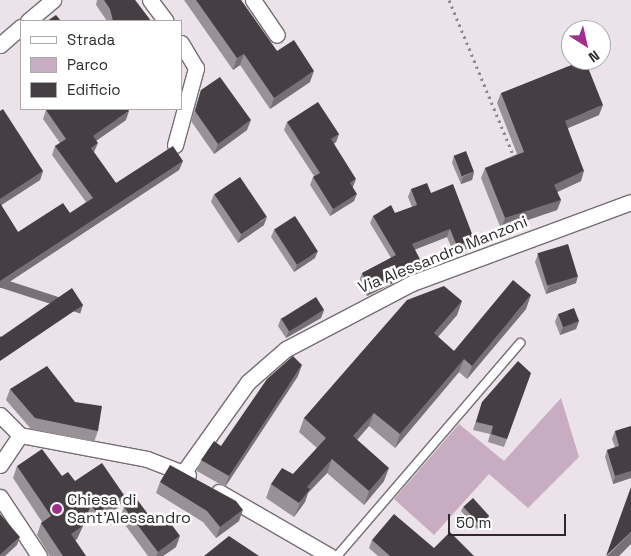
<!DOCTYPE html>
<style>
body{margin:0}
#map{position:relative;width:631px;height:556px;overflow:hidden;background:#ebe3e9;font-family:"Space Grotesk",sans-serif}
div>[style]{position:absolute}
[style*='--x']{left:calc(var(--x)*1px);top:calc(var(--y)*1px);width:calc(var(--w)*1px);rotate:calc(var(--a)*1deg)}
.green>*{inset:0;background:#c8acc1}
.path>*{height:3px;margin-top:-1.5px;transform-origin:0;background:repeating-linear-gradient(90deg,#8f898e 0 2.5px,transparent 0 6.5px)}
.roads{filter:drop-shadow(1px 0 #756e73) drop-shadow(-1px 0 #756e73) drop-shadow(0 1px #756e73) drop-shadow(0 -1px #756e73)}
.service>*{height:8px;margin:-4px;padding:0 4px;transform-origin:4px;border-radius:4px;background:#fff}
.minor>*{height:15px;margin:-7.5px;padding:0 7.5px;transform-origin:7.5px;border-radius:7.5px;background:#fff}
.wall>*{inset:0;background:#989196}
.shaded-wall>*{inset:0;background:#777075;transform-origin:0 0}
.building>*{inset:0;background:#453f43;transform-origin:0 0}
.dots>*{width:14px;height:14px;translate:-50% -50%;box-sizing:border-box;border:2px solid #fff;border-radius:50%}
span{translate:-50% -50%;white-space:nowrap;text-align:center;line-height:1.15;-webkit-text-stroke:5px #fff;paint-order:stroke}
.street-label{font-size:16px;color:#2d2a2d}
.poi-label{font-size:16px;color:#2d2a2d}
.left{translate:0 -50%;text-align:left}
.legend{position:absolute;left:20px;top:20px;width:162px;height:90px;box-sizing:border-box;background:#fff;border:1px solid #abaaab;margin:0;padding:6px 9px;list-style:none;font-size:15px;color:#2d2a2d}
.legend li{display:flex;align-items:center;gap:10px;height:25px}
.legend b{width:25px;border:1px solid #abaaab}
.north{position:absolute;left:561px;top:20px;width:50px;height:50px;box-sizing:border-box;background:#fff;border:1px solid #abaaab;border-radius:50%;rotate:145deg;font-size:14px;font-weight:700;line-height:20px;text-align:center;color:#2d2a2d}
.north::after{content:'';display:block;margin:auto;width:18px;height:22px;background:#9f308d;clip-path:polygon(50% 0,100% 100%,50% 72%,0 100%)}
.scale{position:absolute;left:448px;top:514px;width:118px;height:22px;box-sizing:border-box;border:2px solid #2d2a2d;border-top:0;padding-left:6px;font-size:15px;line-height:18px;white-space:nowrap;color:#2d2a2d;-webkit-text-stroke:4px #fff;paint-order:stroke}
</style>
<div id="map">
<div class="green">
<div style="clip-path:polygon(561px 398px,579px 457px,528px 508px,489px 474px,434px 535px,394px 499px,459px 424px,504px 461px)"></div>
</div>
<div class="path">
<div style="--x:449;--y:0;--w:172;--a:67.5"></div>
</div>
<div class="roads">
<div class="service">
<div style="--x:337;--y:556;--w:281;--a:-49.3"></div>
</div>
<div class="minor">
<div style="--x:150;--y:0;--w:26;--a:53"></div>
<div style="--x:253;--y:0;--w:42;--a:55.6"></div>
<div style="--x:28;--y:21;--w:33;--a:-40"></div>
<div style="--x:0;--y:45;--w:28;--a:-41"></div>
<div style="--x:175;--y:145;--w:80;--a:-74.7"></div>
<div style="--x:196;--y:68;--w:29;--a:-121"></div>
<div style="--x:0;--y:415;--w:28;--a:45"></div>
<div style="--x:20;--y:435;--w:129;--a:10.7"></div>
<div style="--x:147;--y:459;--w:44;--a:21.3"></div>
<div style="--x:0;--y:465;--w:36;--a:-56"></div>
<div style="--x:183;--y:473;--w:112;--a:-54.5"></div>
<div style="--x:248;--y:382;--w:50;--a:-41"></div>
<div style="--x:286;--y:349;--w:142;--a:-27.6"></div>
<div style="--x:412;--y:283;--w:233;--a:-20.3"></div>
<div style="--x:219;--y:492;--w:128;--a:30"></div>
<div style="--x:0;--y:497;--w:71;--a:56.5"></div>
</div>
</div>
<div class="wall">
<div style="clip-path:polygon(97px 0,135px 0,151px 21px,107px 21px,96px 5px)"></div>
<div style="clip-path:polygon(184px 0,241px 0,277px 51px,310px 82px,270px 109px,240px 65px,233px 70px)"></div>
<div style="clip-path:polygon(201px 90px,247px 130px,214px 154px,191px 121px)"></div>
<div style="clip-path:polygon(501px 93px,599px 115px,568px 128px,581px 181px,557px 192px,561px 200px,557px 210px,501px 229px,481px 178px,485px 168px,517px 154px,497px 103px)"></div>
<div style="clip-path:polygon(46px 110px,126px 120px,96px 141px,94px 152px,116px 183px,183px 161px,179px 170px,0 288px,0 111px,43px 171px,40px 180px,1px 205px,18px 232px,70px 213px,86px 202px,52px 155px,55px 146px,60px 143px,43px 119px)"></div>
<div style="clip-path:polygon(287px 122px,339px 134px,336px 142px,334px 144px,353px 187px,354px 201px,330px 216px,310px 185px,313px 177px,314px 176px,284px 130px)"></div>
<div style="clip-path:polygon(454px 155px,474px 172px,472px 180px,461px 184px,452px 163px)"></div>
<div style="clip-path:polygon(411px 189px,431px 193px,471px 247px,454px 254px,447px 237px,415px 249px,419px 270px,367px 296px,359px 281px,362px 273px,391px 258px,370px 223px,373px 216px,395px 213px,412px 207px,408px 197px)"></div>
<div style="clip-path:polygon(214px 194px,264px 225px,238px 243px,211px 202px)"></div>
<div style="clip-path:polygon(274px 230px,315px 258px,294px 272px,271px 237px)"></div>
<div style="clip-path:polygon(538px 254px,576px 283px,546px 294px,535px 262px)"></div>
<div style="clip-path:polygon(462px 301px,457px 315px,438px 337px,454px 351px,526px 309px,467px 379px,459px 372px,395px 448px,369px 426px,357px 440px,384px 481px,364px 505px,327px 473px,308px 493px,305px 502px,294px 517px,266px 498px,271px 484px,293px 474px,317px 448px,299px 432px,304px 418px)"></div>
<div style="clip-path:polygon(324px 310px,321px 318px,286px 338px,278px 326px,281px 318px)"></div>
<div style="clip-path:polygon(558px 314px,579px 321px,576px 329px,560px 335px,555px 322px)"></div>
<div style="clip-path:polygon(531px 373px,504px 447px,488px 442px,490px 434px,473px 430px,482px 402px)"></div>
<div style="clip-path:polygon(298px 376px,225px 487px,197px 471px,201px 460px,221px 446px)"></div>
<div style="clip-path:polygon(10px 389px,75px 402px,98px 431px,94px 442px,31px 429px,6px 400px)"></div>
<div style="clip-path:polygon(631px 426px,631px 478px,613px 484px,605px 457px,607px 450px,615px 447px,612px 439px,615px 431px)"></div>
<div style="clip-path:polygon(17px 466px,62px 476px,75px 481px,124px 495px,119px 507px,92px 525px,87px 517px,77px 539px,75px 540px,86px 556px,50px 556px,37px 535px,41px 523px,42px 522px,13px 478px)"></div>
<div style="clip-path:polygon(160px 482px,239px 521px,216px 538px,203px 522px,156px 493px)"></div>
<div style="clip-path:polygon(124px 507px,156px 525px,176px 547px,163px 556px,148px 556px,120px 518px)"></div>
<div style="clip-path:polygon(463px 507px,489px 516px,487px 520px,477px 529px,461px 511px)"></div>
<div style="clip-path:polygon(372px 540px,434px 548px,474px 556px,378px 556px,369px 548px)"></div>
</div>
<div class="shaded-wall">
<div style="clip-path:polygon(244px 54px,240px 65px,233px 70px,237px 58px)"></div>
<div style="clip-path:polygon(314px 71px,310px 82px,270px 109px,274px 98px)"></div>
<div style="clip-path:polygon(603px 105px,599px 115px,561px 131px,565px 121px)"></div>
<div style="clip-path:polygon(129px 111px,126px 120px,90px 145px,93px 136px)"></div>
<div style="clip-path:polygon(251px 120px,247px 130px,214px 154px,218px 144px)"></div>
<div style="clip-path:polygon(339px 134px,336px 142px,328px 147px,331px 139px)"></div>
<div style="clip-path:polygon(98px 143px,94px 152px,91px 148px)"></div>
<div style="clip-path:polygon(183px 161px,179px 170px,0 288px,0 281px)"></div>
<div style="clip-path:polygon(43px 171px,40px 180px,0 206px,0 199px)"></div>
<div style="clip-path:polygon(584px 171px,581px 181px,551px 195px,554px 185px)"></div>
<div style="clip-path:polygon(474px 172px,472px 180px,461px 184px,463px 177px)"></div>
<div style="clip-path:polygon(356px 179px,353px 187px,347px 190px,350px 183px)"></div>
<div style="clip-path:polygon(357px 194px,354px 201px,330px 216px,333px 209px)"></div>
<div style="clip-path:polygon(561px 200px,557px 210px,501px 229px,505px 218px)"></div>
<div style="clip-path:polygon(267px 217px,264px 225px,238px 243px,241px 235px)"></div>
<div style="clip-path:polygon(450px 229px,447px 237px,409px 252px,412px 244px)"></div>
<div style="clip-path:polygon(474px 239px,471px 247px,454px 254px,457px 246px)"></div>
<div style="clip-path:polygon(318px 251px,315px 258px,294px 272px,297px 265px)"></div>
<div style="clip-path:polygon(422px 263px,419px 270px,367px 296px,370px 288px)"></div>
<div style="clip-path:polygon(578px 276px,576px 283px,546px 294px,549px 286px)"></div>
<div style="clip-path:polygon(531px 295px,526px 309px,467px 379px,472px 366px)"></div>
<div style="clip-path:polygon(462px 301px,457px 315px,429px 347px,434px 333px)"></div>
<div style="left:83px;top:305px;width:9px;height:100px;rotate:108deg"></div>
<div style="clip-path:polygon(324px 310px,321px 318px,286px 338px,289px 331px)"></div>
<div style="clip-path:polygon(579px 321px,576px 329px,560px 335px,563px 327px)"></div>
<div style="clip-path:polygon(464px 359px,459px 372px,395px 448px,400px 434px)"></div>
<div style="clip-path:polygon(302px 365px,298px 376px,225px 487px,229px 476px)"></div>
<div style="clip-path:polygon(374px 413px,369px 426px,348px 450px,353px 436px)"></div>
<div style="clip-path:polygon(332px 459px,327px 473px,308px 493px,305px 502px,294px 517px,307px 487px)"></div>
<div style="clip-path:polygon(389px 468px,384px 481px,364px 505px,369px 491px)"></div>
<div style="clip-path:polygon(631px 471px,631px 478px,613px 484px,615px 476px)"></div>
<div style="clip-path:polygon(124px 495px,119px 507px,92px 525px,97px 513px)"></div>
<div style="clip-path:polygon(91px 505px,87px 517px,77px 539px,67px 546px,71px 534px)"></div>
<div style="clip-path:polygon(243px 510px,239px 521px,216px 538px,220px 527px)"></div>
<div style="clip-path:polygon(489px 516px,487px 520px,477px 529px,478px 525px)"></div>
<div style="clip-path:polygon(631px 532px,631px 544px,619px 556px,607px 556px)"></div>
<div style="clip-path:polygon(180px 536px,176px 547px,163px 556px,156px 556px,158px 552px)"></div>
<div style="clip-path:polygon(20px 537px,17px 545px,5px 556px,0 556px,0 555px)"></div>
</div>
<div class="building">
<div style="clip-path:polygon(104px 0,135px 0,151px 21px,113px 21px,110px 9px)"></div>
<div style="clip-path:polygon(196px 0,241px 0,277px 51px,294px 40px,314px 71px,274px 98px,244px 54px,237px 58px)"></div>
<div style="clip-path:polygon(56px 15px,61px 21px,47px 21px)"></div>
<div style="clip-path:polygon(584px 60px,585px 60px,603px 105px,565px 121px,584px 171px,554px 185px,561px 200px,505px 218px,485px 168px,524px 152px,501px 93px)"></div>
<div style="clip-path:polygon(220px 77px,251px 120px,218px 144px,195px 111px,201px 90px)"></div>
<div style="clip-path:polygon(318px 102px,339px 134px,331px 139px,356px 179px,350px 183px,357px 194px,333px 209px,313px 177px,320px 173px,287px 122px)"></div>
<div style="clip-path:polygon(3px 109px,43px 171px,0 199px,0 111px)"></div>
<div style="clip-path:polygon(48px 109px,128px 109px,129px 111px,93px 136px,98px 143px,91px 148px,116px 183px,173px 146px,183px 161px,0 281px,0 203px,18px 232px,63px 203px,70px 213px,93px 198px,55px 146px,66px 139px,46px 110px)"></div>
<div style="left:466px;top:151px;width:22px;height:13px;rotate:69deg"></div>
<div style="left:240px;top:177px;width:48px;height:31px;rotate:56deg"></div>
<div style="clip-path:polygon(427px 183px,431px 193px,453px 184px,474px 239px,457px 246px,450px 229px,412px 244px,422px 263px,370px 288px,362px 273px,396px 255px,373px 216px,391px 205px,395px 213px,417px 205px,411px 189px)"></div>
<div style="left:295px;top:216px;width:42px;height:25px;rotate:57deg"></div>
<div style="left:568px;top:244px;width:34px;height:32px;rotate:73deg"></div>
<div style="clip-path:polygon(513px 280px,531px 295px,472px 366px,464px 359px,400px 434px,374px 413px,353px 436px,389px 468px,369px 491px,332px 459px,307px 487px,310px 489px,299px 503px,271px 484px,282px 468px,293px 474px,326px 438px,304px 418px,407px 300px,444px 286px,462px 301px,434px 333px,454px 351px)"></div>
<div style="clip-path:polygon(72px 288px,83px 305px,0 361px,0 336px,1px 337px)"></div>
<div style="left:316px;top:297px;width:15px;height:41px;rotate:58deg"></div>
<div style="left:574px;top:308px;width:14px;height:17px;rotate:69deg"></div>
<div style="clip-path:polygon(293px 356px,302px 365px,229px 476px,201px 460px,214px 441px,221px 446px,267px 379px)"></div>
<div style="clip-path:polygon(518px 361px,531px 373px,507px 439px,491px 434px,493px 426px,476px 422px,482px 402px)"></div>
<div style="clip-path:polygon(47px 366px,75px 402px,102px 406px,98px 431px,35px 418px,10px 389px)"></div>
<div style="clip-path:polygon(631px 426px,631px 471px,615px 476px,607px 450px,619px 446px,615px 431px)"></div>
<div style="clip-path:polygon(42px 449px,62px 476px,68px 472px,75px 481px,102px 463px,124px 495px,97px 513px,91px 505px,81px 527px,71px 534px,86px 556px,63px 556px,41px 523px,51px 516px,17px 466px)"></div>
<div style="clip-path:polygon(170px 465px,236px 501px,243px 510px,220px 527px,207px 511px,160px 482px)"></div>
<div style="clip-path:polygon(631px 487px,631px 532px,606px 556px)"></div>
<div style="clip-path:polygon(136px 498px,156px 525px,166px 517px,180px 536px,158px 552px,124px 507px)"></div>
<div style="left:473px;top:498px;width:24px;height:13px;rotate:48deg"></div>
<div style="clip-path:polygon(0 514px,20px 537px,0 555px)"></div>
<div style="clip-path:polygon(394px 514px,434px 548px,450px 532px,474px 556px,390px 556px,372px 540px)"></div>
<div style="clip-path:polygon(229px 536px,259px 556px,204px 556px)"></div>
</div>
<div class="dots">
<div style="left:57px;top:509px;background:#9f308d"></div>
</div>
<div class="street-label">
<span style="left:443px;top:255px;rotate:-22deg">Via Alessandro Manzoni</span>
</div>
<div class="poi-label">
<span class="left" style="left:67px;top:509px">Chiesa di<br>Sant'Alessandro</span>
</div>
<ul class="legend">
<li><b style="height:6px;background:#fff"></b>Strada</li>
<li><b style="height:14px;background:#c8acc1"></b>Parco</li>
<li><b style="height:14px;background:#453f43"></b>Edificio</li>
</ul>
<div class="north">N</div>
<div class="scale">50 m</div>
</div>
